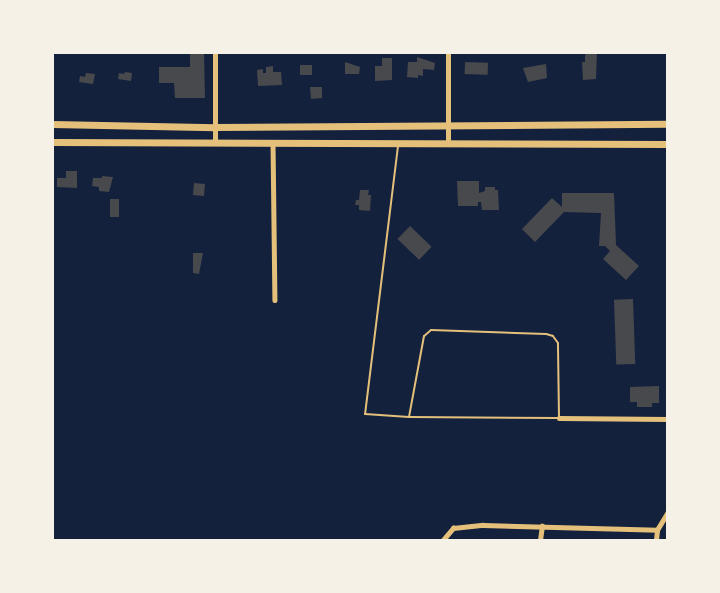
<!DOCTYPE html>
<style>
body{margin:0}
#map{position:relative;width:720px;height:593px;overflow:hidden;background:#14213d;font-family:"Public Sans",sans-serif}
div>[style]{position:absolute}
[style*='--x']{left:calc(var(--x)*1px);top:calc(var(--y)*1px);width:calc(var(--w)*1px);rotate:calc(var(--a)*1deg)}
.building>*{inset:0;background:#48494c;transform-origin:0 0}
.service>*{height:2px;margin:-1px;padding:0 1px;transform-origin:1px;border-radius:1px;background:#e5c07b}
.minor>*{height:4.5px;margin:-2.25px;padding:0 2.25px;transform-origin:2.25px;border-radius:2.25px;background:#e5c07b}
.primary>*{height:7px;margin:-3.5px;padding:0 3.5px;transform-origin:3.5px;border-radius:3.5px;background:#e5c07b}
span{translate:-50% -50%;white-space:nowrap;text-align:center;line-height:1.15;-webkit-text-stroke:4.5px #f6f1e7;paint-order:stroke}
.frame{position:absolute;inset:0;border:54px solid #f6f1e7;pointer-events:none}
</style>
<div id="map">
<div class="building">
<div style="clip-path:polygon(190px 52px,204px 52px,205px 98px,175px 98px,174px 83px,159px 83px,159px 67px,190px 67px)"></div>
<div style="clip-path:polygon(588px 52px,597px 52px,596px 79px,583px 80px,582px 62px,585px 62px,585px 55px)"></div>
<div style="clip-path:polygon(417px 57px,435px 63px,434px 70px,423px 69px,423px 76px,418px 75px,418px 78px,407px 77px,408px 62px,417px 62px)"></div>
<div style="clip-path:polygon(382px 58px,392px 58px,392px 80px,375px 81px,375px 66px,382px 66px)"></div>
<div style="clip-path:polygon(345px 62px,360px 67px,359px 74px,345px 74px)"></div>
<div style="left:465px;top:62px;width:23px;height:12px;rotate:2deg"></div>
<div style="clip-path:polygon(546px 64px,547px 78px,528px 82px,523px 68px)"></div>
<div style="left:300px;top:65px;width:12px;height:10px"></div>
<div style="clip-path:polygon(273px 66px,273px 72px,281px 72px,282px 85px,258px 86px,257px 70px,263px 69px,263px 73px,266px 73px,266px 67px)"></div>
<div style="clip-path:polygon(125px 72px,132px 73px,131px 81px,118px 79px,119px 73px,124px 74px)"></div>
<div style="clip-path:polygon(86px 73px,95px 74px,93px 84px,79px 82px,80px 76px,85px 77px)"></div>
<div style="clip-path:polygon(310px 87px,322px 87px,322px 98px,311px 99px)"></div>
<div style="clip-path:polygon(66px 171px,77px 171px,77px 188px,57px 187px,57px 178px,66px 178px)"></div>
<div style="clip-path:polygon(102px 176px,113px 177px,109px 192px,99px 191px,99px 187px,92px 186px,93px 178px,102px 178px)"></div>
<div style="clip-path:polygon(457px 181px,479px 181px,479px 193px,485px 191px,485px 187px,495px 187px,495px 190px,498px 190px,499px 210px,482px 210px,481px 202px,478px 202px,478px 206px,458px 206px)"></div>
<div style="left:194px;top:183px;width:11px;height:12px;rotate:5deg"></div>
<div style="clip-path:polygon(360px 190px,369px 190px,368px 195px,371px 195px,370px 211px,359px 210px,359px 205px,355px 205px,356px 200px,359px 200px)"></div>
<div style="clip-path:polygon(562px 193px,614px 193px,616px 245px,639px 266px,626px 280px,603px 259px,610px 251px,605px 246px,599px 246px,601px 213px,564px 212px,535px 242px,522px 229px,552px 198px,562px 207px)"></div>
<div style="left:110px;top:199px;width:9px;height:18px"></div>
<div style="left:410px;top:226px;width:30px;height:18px;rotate:44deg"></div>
<div style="clip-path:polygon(193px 253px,203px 253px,199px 274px,193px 273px)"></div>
<div style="left:633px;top:299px;width:65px;height:19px;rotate:88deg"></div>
<div style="clip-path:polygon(659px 386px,659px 403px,652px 403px,652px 407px,637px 407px,637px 402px,630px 402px,630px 387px)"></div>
</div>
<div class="service">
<div style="--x:398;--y:146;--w:270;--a:97"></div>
<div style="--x:365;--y:414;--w:44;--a:3.9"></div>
<div style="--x:409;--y:417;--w:150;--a:0.4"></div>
<div style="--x:559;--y:418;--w:75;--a:-90.8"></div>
<div style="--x:558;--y:343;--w:9;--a:-126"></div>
<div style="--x:553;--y:336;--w:7;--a:-164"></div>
<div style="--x:546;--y:334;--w:115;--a:-178"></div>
<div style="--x:431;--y:330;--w:9;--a:139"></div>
<div style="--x:424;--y:336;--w:82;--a:100.5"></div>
</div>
<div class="minor">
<div style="--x:215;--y:142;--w:90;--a:-90"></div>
<div style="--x:273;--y:142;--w:158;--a:89.3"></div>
<div style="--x:448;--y:144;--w:92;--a:-90"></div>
<div style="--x:559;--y:418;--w:109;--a:0.5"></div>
<div style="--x:443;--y:540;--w:16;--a:-50"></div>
<div style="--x:453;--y:528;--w:30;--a:-6"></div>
<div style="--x:483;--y:525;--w:174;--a:1.6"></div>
<div style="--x:657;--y:530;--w:21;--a:-59"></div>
<div style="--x:540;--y:540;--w:14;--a:-82"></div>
<div style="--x:656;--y:540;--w:10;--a:-84"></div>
</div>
<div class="primary">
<div style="--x:52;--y:124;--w:163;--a:1.1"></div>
<div style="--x:215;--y:127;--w:453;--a:-0.4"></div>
<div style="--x:52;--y:142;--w:616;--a:0.19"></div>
</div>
<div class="frame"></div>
</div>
